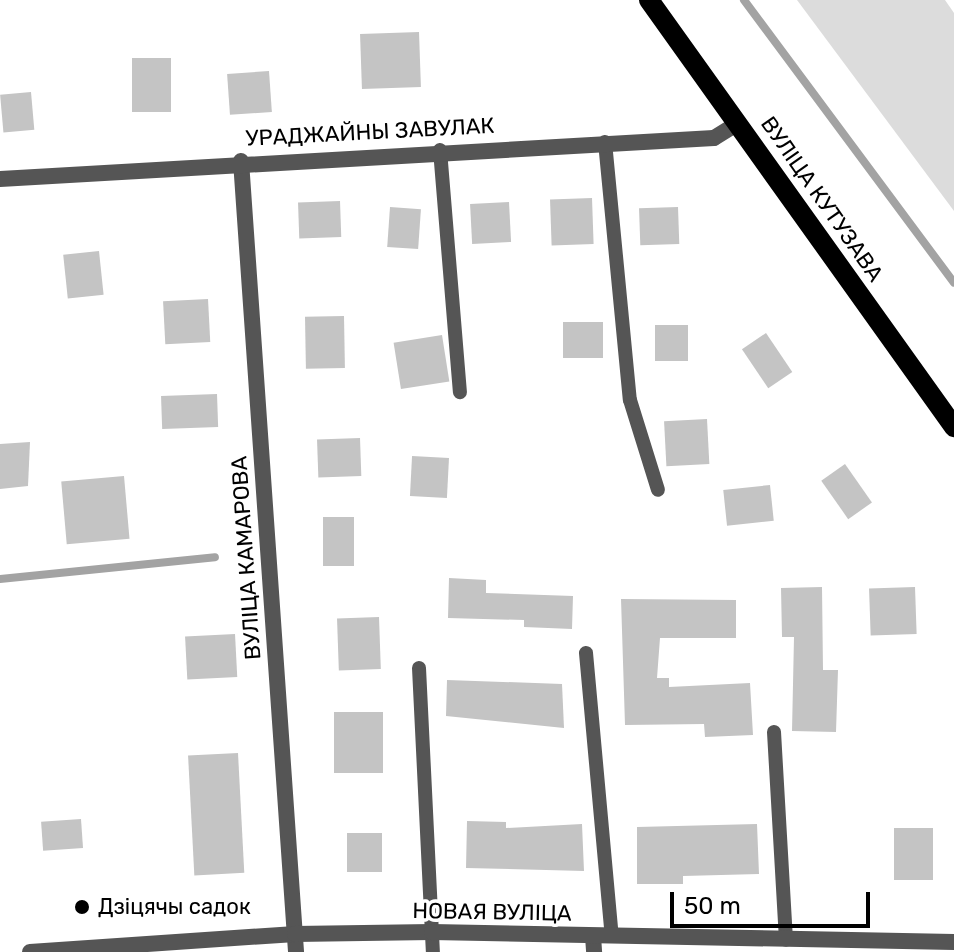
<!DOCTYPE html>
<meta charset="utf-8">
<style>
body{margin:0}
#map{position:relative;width:954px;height:952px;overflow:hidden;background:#fff;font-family:Rubik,sans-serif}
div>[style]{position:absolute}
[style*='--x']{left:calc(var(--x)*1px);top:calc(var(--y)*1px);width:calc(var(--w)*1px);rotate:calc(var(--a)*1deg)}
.green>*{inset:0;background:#dcdcdc}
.stream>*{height:8px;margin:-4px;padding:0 4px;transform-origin:4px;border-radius:4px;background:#a3a3a3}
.building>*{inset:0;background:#c4c4c4;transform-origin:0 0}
.lane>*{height:14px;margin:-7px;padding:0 7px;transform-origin:7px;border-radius:7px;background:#555}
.street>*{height:16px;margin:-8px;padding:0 8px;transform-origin:8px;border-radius:8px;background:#555}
.primary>*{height:20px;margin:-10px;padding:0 10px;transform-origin:10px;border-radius:10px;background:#000}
.dots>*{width:22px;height:22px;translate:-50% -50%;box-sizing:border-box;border:4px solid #fff;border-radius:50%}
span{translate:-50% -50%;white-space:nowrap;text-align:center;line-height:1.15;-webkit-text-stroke:7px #fff;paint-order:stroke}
.street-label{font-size:22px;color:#000}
.poi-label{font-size:22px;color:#000}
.left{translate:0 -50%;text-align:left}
.scale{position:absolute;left:670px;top:892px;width:200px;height:36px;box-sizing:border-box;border:4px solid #000;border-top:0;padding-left:10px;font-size:24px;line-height:28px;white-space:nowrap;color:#000;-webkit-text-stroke:6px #fff;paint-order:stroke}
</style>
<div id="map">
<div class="green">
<div style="clip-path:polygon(797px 0,945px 0,954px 13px,954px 211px)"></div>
</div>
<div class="stream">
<div style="--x:744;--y:0;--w:352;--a:53.4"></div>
<div style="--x:0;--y:579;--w:216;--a:-5.8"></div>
</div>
<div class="building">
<div style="left:419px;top:32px;width:55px;height:59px;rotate:88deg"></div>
<div style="left:132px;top:58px;width:39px;height:54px"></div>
<div style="left:269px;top:71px;width:41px;height:42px;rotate:86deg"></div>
<div style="left:31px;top:92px;width:38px;height:31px;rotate:85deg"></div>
<div style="left:592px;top:198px;width:46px;height:42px;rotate:88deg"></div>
<div style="left:340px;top:201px;width:36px;height:42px;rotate:88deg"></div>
<div style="left:509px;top:202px;width:40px;height:39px;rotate:87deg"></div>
<div style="left:390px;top:207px;width:31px;height:40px;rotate:4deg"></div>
<div style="left:678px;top:207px;width:37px;height:39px;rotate:88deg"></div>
<div style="left:99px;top:251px;width:44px;height:36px;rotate:84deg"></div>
<div style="left:208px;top:299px;width:43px;height:45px;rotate:87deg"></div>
<div style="left:344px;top:316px;width:52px;height:39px;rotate:89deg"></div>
<div style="left:563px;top:322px;width:40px;height:36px"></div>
<div style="left:655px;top:325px;width:33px;height:36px"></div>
<div style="left:766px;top:333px;width:47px;height:29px;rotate:56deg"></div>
<div style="left:442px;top:335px;width:47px;height:49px;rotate:81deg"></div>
<div style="left:217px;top:394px;width:33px;height:56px;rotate:88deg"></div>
<div style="left:707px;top:419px;width:45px;height:43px;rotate:87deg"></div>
<div style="left:360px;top:438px;width:38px;height:43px;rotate:88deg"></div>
<div style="clip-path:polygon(30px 442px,28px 486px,0 489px,0 444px)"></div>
<div style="left:449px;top:458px;width:40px;height:37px;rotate:93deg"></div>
<div style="left:845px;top:464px;width:47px;height:29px;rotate:55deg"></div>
<div style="left:124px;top:476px;width:63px;height:63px;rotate:85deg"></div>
<div style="left:770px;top:485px;width:36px;height:47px;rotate:84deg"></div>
<div style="left:323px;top:517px;width:31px;height:49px"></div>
<div style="clip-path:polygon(449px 578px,486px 580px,486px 593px,573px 596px,572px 629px,524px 627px,524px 620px,448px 618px)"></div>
<div style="clip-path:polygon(822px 587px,823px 670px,838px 670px,836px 732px,792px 731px,794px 637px,782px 637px,781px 588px)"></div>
<div style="left:915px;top:587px;width:47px;height:46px;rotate:88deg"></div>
<div style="clip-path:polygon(621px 599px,736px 600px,736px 638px,660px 638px,657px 678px,669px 678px,669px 687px,750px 683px,753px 735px,705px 737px,704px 724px,625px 725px)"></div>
<div style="left:379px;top:617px;width:52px;height:42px;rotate:88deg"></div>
<div style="left:235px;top:634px;width:43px;height:50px;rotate:87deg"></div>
<div style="clip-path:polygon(447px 680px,562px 684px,564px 728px,446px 716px)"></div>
<div style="left:334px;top:712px;width:49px;height:61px"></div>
<div style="left:238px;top:753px;width:120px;height:50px;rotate:87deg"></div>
<div style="left:81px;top:819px;width:29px;height:40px;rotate:86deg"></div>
<div style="clip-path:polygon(467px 821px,506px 822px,506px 828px,582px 824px,584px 871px,466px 868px)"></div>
<div style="clip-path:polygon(757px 824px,759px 874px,683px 876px,683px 884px,637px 884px,637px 827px)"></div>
<div style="left:894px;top:828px;width:39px;height:52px"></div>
<div style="left:347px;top:833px;width:35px;height:39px"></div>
</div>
<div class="lane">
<div style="--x:605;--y:142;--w:259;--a:84.5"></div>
<div style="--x:630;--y:400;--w:94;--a:72.7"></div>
<div style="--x:440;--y:150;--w:243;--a:85.3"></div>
<div style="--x:586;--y:653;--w:284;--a:84.8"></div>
<div style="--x:419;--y:668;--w:284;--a:87.2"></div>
<div style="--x:774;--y:732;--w:208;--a:86.7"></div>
</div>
<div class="street">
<div style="--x:241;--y:161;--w:793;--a:86.02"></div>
<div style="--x:0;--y:179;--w:715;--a:-3.29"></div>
<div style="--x:714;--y:138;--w:28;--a:-32"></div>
<div style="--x:593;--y:936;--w:16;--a:86"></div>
<div style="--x:30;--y:952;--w:266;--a:-3.9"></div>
<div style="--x:295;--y:934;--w:137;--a:-0.8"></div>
<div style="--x:432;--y:932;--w:522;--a:1.1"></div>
</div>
<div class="primary">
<div style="--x:649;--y:0;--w:525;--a:54.46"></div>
</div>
<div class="dots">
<div style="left:82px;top:907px;background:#000"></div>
</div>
<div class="street-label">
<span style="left:370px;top:132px;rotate:-3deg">УРАДЖАЙНЫ ЗАВУЛАК</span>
<span style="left:822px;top:199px;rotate:55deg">ВУЛІЦА КУТУЗАВА</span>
<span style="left:246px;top:558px;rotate:-94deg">ВУЛІЦА КАМАРОВА</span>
<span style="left:492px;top:912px;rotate:1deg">НОВАЯ ВУЛІЦА</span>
</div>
<div class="poi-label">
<span class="left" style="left:98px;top:907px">Дзіцячы садок</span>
</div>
<div class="scale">50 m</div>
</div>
